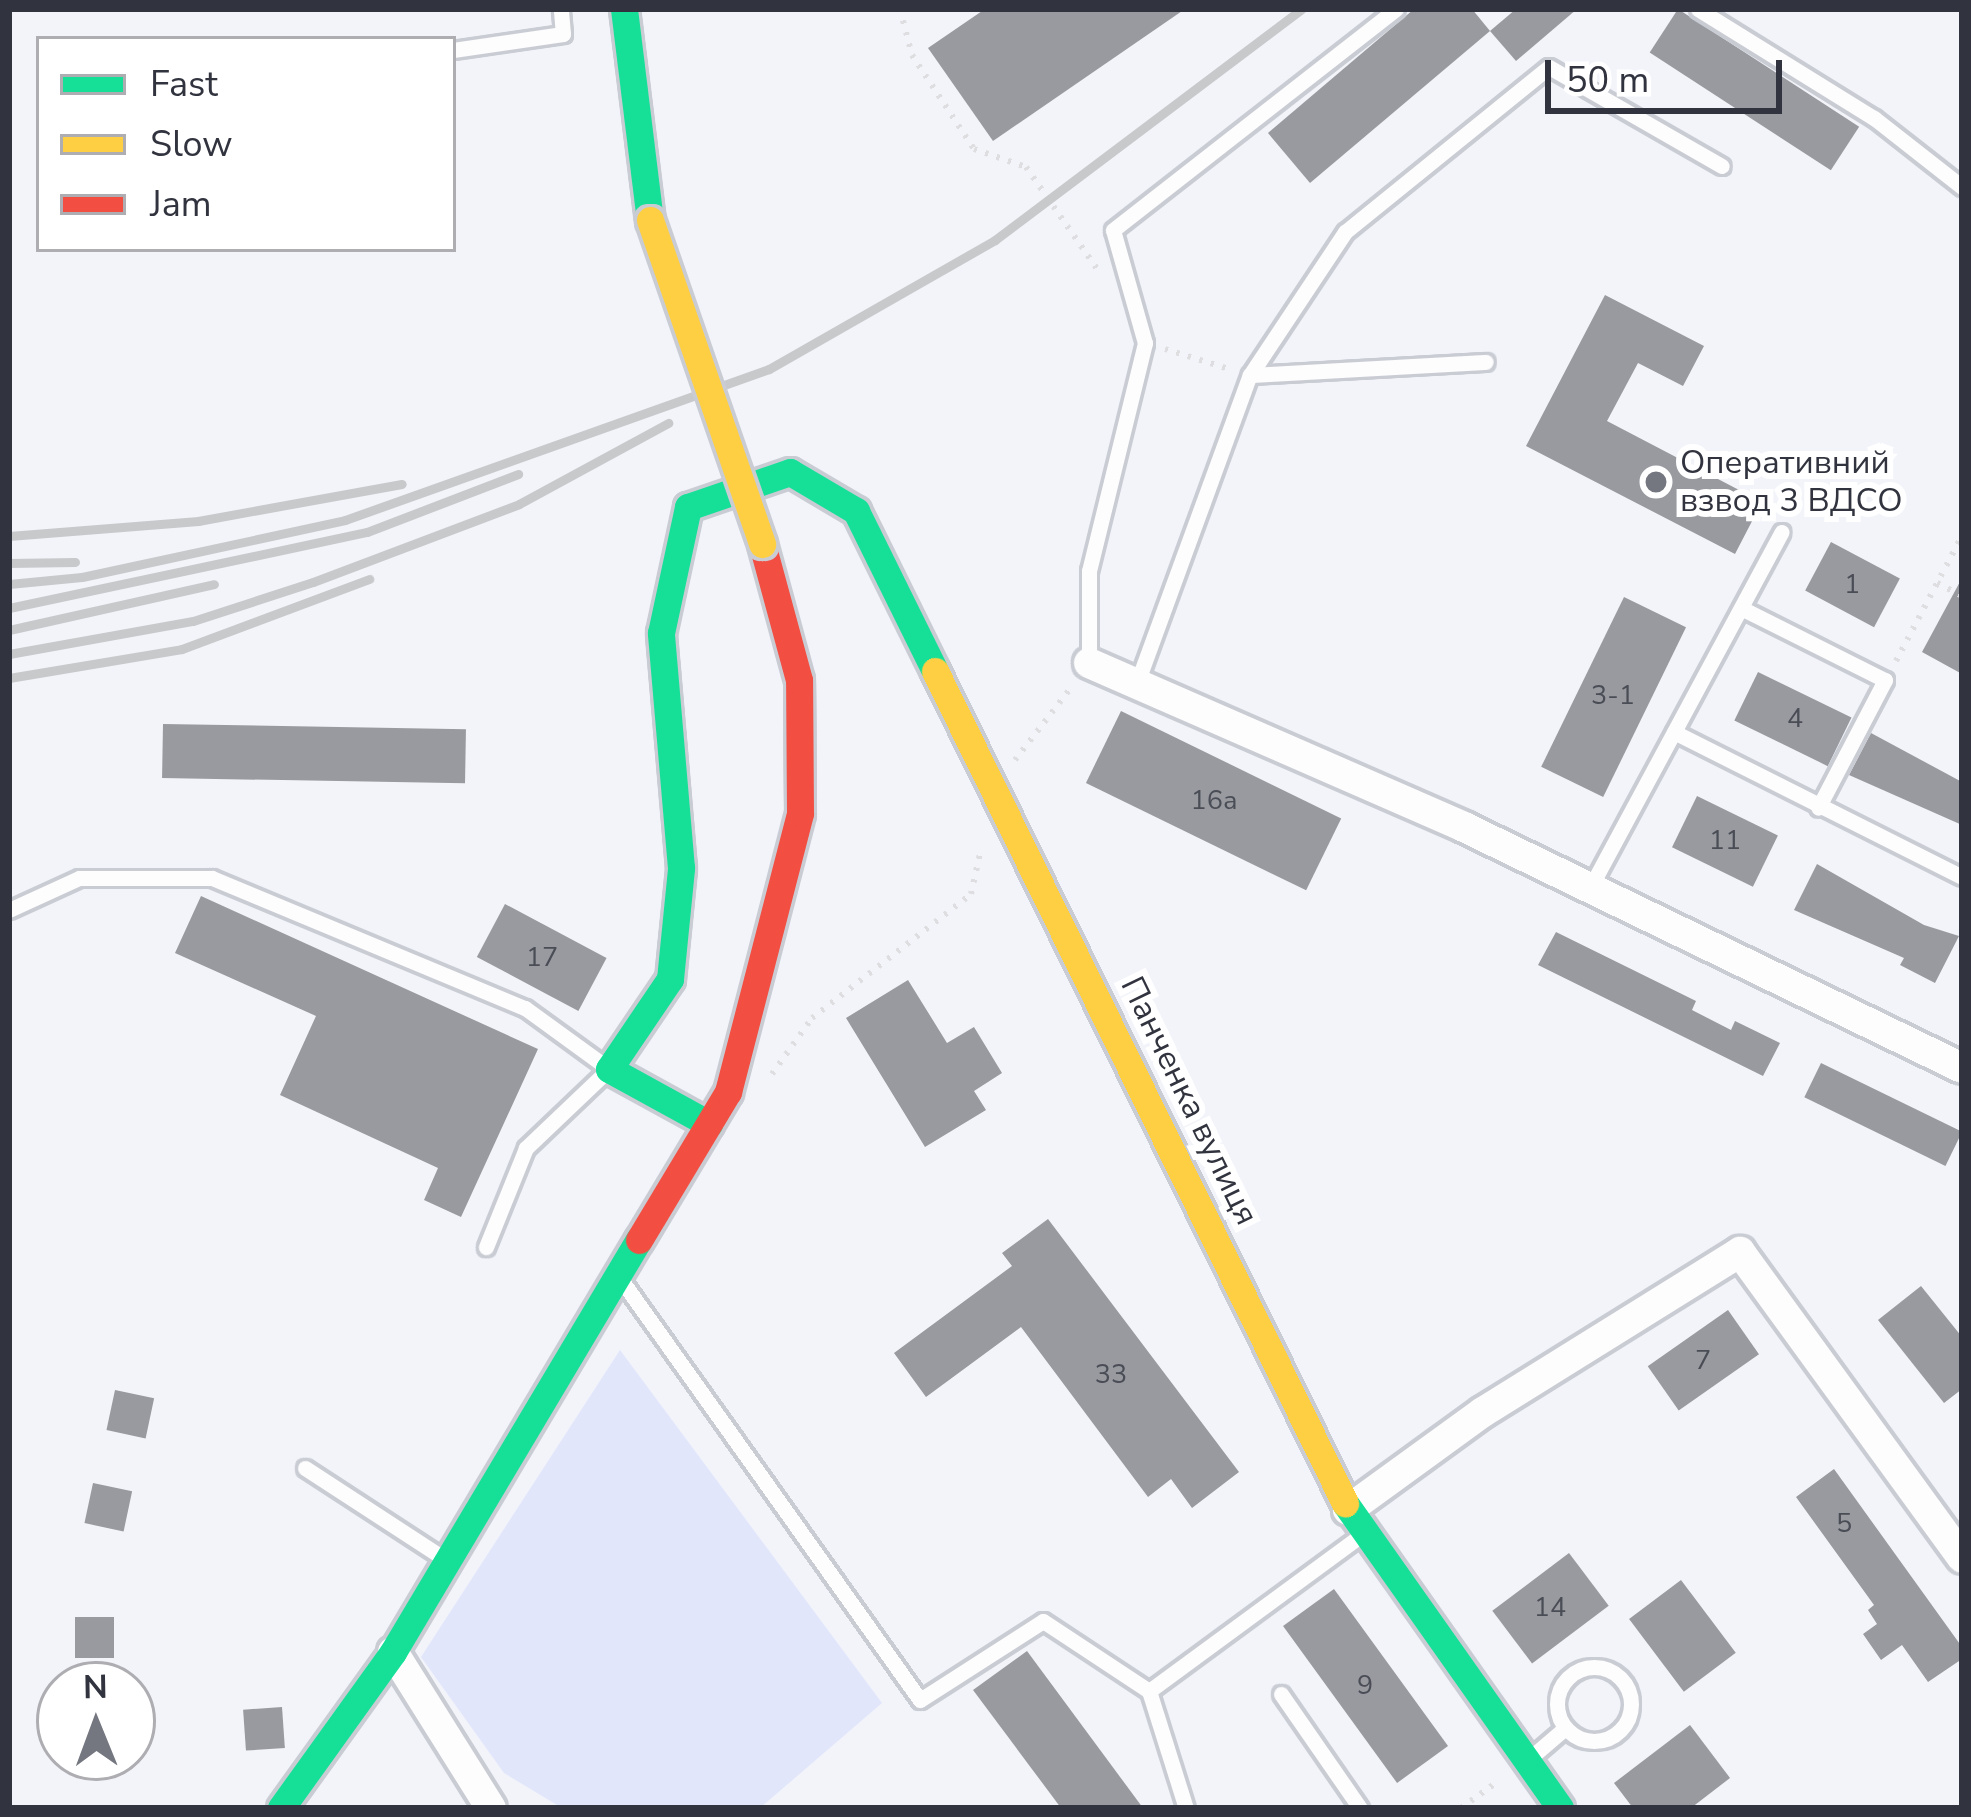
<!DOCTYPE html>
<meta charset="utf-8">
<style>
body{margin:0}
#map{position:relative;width:1971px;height:1817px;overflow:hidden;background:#f2f4fa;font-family:"Nunito Sans",sans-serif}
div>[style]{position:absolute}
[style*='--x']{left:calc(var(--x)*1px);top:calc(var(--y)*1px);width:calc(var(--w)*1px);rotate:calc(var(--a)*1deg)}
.green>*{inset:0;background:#e2e6fb}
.building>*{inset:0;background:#989aa0;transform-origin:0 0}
.path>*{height:6px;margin-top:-3px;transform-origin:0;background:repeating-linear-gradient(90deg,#dedee0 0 3px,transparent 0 12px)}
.roads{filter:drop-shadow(3px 0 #caccd4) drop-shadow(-3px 0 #caccd4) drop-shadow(0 3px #caccd4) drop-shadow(0 -3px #caccd4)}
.lane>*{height:15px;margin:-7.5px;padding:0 7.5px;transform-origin:7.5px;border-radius:7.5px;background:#fdfdfe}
.lane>.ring{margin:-7.5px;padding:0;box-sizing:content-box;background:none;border:15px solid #fdfdfe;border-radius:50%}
.street>*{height:30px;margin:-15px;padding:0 15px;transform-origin:15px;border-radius:15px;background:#fdfdfe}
.fast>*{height:27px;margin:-13.5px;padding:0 13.5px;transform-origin:13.5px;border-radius:13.5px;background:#16e098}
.slow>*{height:27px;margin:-13.5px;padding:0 13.5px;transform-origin:13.5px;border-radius:13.5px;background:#ffcf43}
.jam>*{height:27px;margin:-13.5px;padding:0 13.5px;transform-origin:13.5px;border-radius:13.5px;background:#f24e42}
.rail>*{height:9px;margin:-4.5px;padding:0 4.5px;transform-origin:4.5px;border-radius:4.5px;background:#c8c9cb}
.bridges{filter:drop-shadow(3px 0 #caccd4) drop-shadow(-3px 0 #caccd4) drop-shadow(0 3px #caccd4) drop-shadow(0 -3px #caccd4)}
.slow-bridge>*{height:27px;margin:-13.5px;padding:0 13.5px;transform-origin:13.5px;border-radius:13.5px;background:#ffcf43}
.dots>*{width:33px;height:33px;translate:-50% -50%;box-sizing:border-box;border:6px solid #fff;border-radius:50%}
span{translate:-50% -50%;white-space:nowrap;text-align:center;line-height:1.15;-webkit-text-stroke:12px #fff;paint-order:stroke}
.number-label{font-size:27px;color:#4b4d56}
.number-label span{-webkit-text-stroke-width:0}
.poi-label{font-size:33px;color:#31333e}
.left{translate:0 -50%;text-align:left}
.street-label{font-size:33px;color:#31333e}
.frame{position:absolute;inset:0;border:12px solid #31333e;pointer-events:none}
.legend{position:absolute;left:36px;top:36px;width:420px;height:216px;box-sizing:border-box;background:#fff;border:3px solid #adadb2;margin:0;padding:15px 21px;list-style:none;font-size:36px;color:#31333e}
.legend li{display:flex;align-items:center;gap:24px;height:60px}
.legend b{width:60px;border:3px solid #adadb2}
.north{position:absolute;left:36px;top:1661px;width:120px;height:120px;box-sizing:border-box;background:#fff;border:3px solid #adadb2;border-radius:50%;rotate:359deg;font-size:33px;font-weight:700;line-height:48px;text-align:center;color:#31333e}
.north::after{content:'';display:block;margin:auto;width:42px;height:54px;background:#757780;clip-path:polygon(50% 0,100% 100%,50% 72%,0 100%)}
.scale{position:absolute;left:1545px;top:60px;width:237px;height:54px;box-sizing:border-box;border:6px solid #31333e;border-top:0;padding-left:15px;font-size:36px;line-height:42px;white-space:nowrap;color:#31333e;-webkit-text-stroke:9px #fff;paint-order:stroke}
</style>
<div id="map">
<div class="green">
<div style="clip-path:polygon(620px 1350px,882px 1703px,760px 1808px,562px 1808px,504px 1773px,421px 1657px)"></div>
</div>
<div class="building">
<div style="clip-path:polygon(985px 9px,1185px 9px,993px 141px,928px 48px)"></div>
<div style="clip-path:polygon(1414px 9px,1472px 9px,1490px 31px,1310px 183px,1268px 133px)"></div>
<div style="clip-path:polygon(1516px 9px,1577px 9px,1516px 61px,1490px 31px)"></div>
<div style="left:1678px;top:9px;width:216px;height:52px;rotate:33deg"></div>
<div style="clip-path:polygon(1605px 295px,1704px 346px,1683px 386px,1638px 363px,1607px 421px,1762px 502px,1735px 554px,1526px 446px)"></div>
<div style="left:1831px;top:542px;width:78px;height:55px;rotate:28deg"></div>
<div style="clip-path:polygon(1962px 578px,1962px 674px,1922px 652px)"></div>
<div style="left:1624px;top:597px;width:69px;height:189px;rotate:26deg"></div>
<div style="left:1758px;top:672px;width:104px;height:54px;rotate:26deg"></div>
<div style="left:1121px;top:711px;width:245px;height:80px;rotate:26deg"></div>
<div style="left:163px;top:724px;width:303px;height:54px;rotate:1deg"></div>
<div style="clip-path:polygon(1871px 733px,1962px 782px,1962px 825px,1849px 775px)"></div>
<div style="left:1697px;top:796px;width:90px;height:57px;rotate:26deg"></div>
<div style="clip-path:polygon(1817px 864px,1924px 925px,1959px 936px,1935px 983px,1900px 965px,1904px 958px,1794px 910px)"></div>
<div style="clip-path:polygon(201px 896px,538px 1049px,461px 1217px,424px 1200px,438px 1168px,280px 1095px,316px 1016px,175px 953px)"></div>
<div style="left:505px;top:904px;width:115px;height:60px;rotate:28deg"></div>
<div style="clip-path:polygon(1556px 932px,1696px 1001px,1692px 1010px,1731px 1030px,1735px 1021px,1780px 1043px,1763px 1076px,1538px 965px)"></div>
<div style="clip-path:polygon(908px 980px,947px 1043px,974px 1027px,1002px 1073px,974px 1091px,986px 1110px,925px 1147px,846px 1018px)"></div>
<div style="left:1821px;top:1063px;width:157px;height:38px;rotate:26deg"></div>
<div style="clip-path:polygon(1048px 1219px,1239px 1472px,1192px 1508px,1171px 1479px,1148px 1497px,1021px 1327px,926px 1397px,894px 1353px,1012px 1266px,1002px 1253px)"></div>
<div style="clip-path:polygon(1921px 1286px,1962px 1337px,1962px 1389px,1944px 1403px,1878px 1320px)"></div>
<div style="left:1728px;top:1310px;width:54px;height:98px;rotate:55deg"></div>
<div style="left:115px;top:1390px;width:40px;height:41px;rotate:12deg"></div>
<div style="clip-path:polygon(1834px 1469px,1962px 1647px,1962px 1659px,1928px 1682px,1902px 1645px,1881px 1660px,1863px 1634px,1877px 1624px,1868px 1610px,1874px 1605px,1796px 1497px)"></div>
<div style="left:93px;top:1483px;width:40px;height:41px;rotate:12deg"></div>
<div style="left:1569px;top:1553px;width:66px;height:96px;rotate:53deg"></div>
<div style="left:1681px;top:1580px;width:91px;height:65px;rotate:53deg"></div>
<div style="left:1334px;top:1589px;width:194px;height:63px;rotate:54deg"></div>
<div style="left:75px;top:1617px;width:39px;height:41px"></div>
<div style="clip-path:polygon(1027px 1651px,1143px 1808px,1061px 1808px,973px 1690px)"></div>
<div style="left:282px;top:1707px;width:41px;height:39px;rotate:86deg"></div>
<div style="clip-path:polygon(1690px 1725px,1730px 1778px,1691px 1808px,1633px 1808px,1614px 1783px)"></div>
</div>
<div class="path">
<div style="--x:900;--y:9;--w:48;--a:75.4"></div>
<div style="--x:912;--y:55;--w:113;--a:56.6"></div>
<div style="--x:974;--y:149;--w:55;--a:19.1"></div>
<div style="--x:1026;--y:167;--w:129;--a:55.1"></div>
<div style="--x:1165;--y:349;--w:70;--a:17.4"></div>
<div style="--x:1937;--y:583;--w:28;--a:27"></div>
<div style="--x:1896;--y:661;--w:141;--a:-62.2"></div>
<div style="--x:1015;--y:760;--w:95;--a:-52.3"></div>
<div style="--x:772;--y:1074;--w:69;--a:-54.5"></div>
<div style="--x:812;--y:1018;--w:202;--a:-37.9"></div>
<div style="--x:971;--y:894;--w:46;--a:-77.5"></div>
<div style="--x:1461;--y:1808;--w:44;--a:-35.8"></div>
</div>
<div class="roads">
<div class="lane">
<div style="--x:1698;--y:9;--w:207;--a:31.8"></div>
<div style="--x:1874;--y:118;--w:112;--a:38.1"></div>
<div style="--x:453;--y:50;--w:111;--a:-8.3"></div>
<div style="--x:563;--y:34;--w:25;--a:-95"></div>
<div style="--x:1250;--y:375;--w:236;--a:-3.2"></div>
<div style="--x:1741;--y:608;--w:161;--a:26.6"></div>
<div style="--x:1885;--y:680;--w:144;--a:117.6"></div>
<div style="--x:1089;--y:663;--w:92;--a:-90"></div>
<div style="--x:1089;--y:571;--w:235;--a:-76.2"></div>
<div style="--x:1145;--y:343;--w:117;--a:-105.8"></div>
<div style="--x:1113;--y:230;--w:359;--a:-38"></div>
<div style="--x:1137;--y:683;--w:328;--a:-69.9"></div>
<div style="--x:1250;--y:375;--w:172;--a:-56.4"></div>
<div style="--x:1345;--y:232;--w:262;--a:-39"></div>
<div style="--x:1549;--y:67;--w:199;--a:29.8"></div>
<div style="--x:1674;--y:732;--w:322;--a:26.7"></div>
<div style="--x:1591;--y:886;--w:402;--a:-61.7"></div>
<div style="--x:9;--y:910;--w:77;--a:-24.6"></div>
<div style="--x:79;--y:878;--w:133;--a:0"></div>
<div style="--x:212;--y:878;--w:339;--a:22.6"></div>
<div style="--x:525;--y:1008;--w:104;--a:36"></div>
<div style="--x:609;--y:1069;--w:115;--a:136.4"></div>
<div style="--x:526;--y:1148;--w:107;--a:112"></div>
<div style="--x:622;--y:1281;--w:514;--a:54.58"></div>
<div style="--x:920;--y:1700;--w:146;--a:-32.7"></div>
<div style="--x:1043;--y:1621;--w:127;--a:33.4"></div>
<div style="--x:1149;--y:1691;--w:123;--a:72.5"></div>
<div style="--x:305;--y:1468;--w:168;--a:33.1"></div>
<div class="ring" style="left:1557px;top:1667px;width:59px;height:59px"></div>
<div style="--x:1149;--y:1691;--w:267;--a:-36.3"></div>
<div style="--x:1281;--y:1694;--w:139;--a:55.3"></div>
<div style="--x:1530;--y:1758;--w:45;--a:-40.5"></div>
</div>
<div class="street">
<div style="--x:1089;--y:663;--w:409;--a:23.6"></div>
<div style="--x:1464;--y:827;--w:553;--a:25.82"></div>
<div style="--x:1348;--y:1510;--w:167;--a:-36"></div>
<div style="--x:1483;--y:1412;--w:303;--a:-31.9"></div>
<div style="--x:1740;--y:1252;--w:378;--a:54"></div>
<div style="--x:393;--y:1652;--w:184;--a:57.9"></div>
</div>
<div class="fast">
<div style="--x:624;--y:9;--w:213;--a:83"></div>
<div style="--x:709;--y:1124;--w:114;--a:-151.2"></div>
<div style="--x:609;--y:1069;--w:109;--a:-55.9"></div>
<div style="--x:670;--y:979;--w:112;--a:-84.3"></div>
<div style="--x:681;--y:868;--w:236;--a:-94.9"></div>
<div style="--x:661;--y:633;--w:129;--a:-77.9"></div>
<div style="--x:688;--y:507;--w:108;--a:-18.9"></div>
<div style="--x:790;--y:472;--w:77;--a:30.6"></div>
<div style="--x:856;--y:511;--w:178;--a:63.7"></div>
<div style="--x:1345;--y:1503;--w:373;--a:54.8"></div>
<div style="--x:281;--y:1808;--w:192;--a:-54.3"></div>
<div style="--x:393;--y:1652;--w:480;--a:-59.2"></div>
</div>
<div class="slow">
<div style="--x:935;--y:671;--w:928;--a:63.77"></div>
</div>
<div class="jam">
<div style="--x:639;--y:1240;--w:173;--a:-59"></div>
<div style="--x:728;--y:1092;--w:288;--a:-75.5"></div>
<div style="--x:800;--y:813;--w:133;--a:-90.4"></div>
<div style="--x:799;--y:680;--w:141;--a:-105.2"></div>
</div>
</div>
<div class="rail">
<div style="--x:9;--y:536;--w:190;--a:-4.5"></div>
<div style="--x:198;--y:521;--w:207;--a:-10.3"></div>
<div style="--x:9;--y:563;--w:66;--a:-0.9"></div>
<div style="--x:9;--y:584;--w:73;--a:-5.5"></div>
<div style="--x:82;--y:577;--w:269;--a:-12.2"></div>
<div style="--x:345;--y:520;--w:450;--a:-19.6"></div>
<div style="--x:769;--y:369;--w:260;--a:-29.7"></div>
<div style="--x:995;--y:240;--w:383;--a:-37"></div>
<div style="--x:9;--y:608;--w:366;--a:-12"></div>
<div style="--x:367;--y:532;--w:162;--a:-21"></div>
<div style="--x:9;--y:630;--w:210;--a:-12.6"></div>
<div style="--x:9;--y:654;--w:187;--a:-10.2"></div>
<div style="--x:193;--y:621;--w:126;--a:-18"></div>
<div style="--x:313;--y:582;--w:220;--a:-20.7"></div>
<div style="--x:519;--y:504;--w:170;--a:-28.5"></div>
<div style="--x:9;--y:678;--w:175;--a:-9.5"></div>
<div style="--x:182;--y:649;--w:200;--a:-20.5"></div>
</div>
<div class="bridges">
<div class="slow-bridge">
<div style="--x:650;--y:220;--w:343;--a:70.9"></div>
</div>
</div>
<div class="dots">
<div style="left:1656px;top:482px;background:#757780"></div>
</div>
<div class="number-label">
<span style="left:1852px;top:585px">1</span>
<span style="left:1613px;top:696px">3-1</span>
<span style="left:1795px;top:719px">4</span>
<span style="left:1214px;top:801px">16а</span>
<span style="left:1725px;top:841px">11</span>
<span style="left:542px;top:958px">17</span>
<span style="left:1703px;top:1361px">7</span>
<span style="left:1111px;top:1375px">33</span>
<span style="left:1844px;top:1524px">5</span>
<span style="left:1550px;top:1608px">14</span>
<span style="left:1365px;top:1686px">9</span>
</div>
<div class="poi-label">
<span class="left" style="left:1680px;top:482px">Оперативний<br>взвод 3 ВДСО</span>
</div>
<div class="street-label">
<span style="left:1189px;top:1101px;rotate:64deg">Панченка вулиця</span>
</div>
<div class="frame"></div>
<ul class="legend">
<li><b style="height:15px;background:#16e098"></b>Fast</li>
<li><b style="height:15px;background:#ffcf43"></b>Slow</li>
<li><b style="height:15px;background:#f24e42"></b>Jam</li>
</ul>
<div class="north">N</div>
<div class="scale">50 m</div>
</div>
